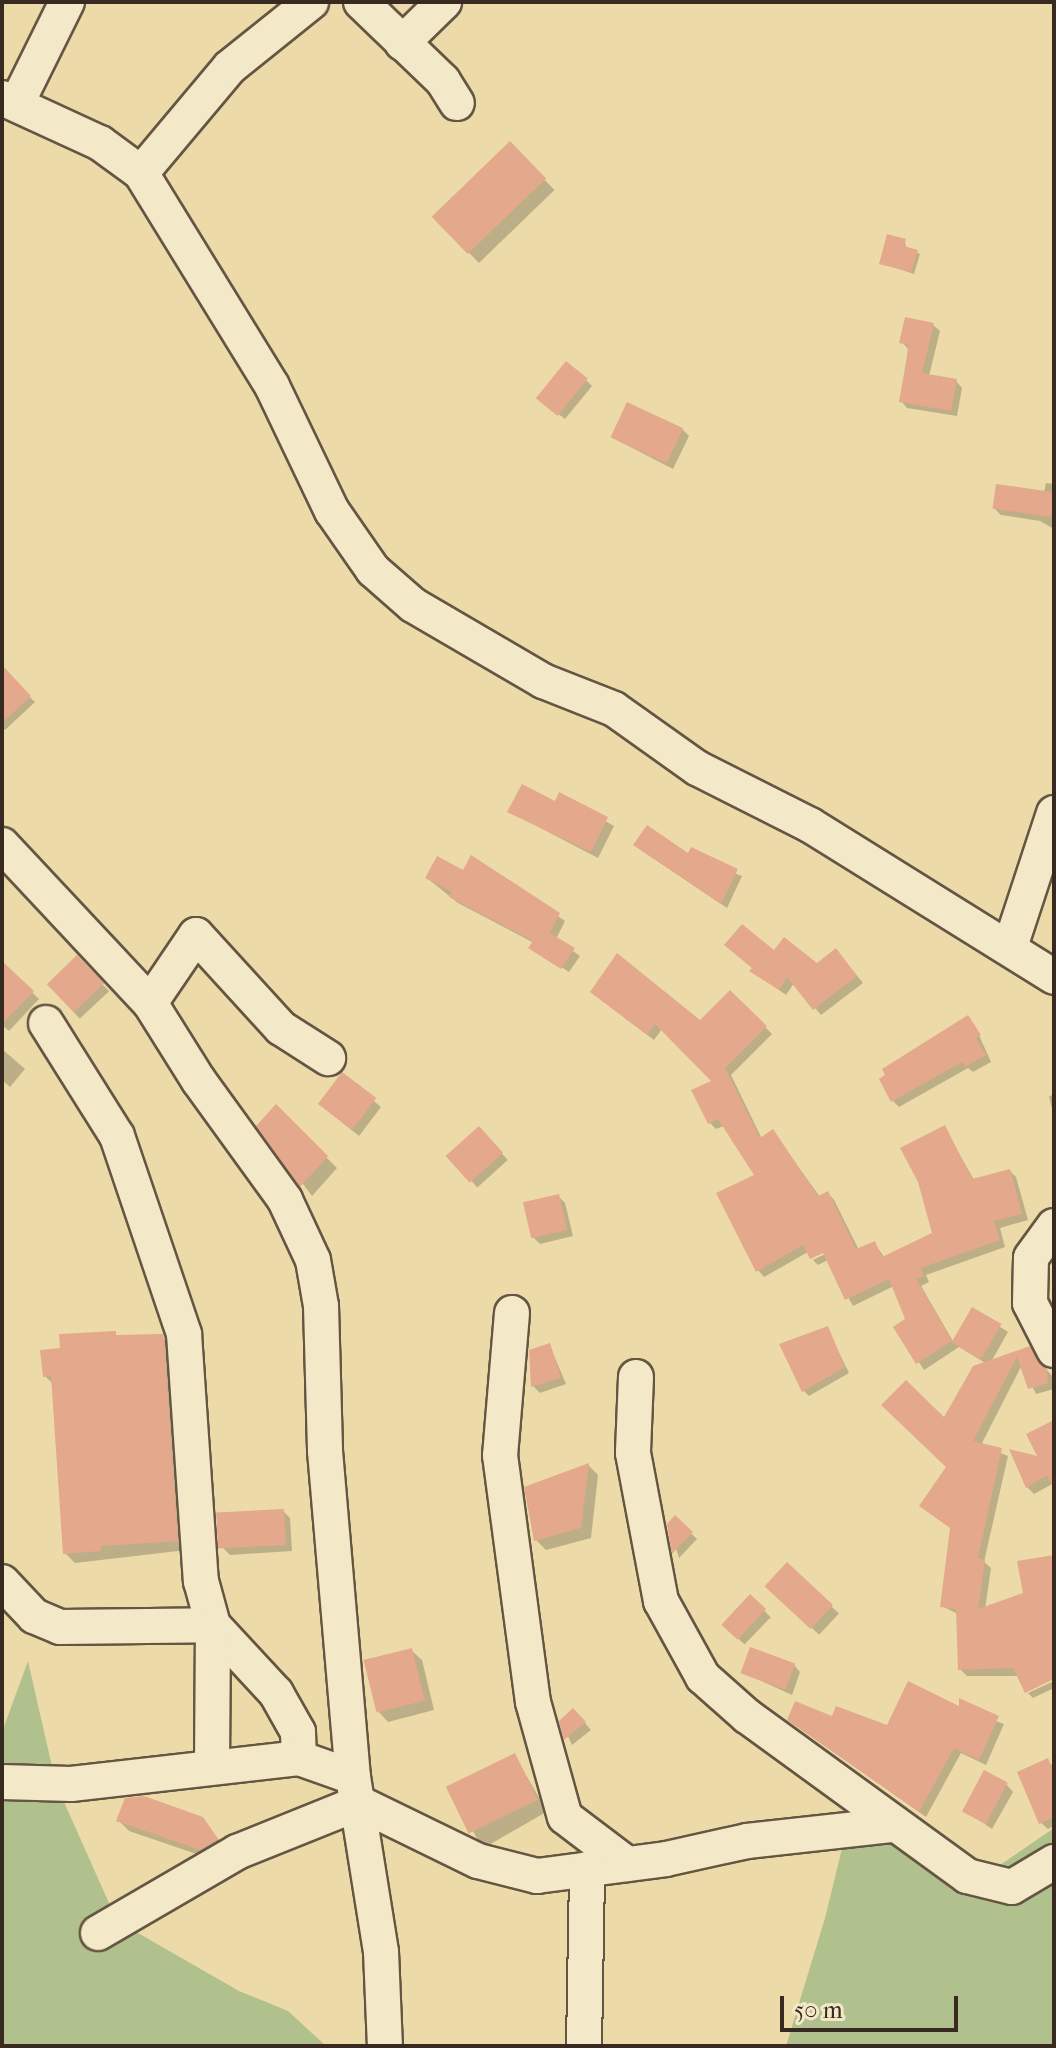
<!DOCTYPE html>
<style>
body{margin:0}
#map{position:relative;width:1056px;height:2048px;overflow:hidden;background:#ecdba9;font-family:"IM FELL French Canon",serif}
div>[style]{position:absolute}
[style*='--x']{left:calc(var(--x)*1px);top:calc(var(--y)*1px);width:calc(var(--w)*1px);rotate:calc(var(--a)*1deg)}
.green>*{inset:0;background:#b1c18d}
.shadow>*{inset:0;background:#0003;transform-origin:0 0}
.building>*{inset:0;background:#e4a88c;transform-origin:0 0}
.roads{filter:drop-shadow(2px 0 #655643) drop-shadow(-2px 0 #655643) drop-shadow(0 2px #655643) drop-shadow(0 -2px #655643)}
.minor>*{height:34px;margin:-17px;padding:0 17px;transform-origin:17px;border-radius:17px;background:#f3e8c7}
span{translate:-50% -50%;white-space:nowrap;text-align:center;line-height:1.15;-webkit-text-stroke:7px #f3e8c7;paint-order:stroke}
.frame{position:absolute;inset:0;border:4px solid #382a21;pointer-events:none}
.scale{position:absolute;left:780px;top:1996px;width:178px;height:36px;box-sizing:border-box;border:4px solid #382a21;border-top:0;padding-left:10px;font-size:24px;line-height:28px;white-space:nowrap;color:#382a21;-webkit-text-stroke:6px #f3e8c7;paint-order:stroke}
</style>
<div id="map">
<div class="green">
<div style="clip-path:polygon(28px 1661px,56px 1784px,117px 1921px,239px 1991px,288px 2011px,326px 2046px,2px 2046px,2px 1732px)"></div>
<div style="clip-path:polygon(855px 1795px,984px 1876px,1054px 1828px,1054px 2046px,786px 2046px,825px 1918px)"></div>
</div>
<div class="shadow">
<div style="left:510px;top:144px;width:64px;height:105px;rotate:46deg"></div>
<div style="clip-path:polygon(905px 241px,906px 248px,920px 254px,914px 274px,881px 263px)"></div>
<div style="clip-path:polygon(933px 325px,940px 331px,929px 376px,956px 381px,962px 388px,957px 416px,907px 408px,901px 401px,908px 349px,902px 342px)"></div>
<div style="clip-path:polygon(586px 380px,592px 386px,565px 419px,546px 405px)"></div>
<div style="clip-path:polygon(682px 429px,689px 436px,673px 469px,613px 438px)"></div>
<div style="clip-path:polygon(1046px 483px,1054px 484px,1054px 529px,1040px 521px,1001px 515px,994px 508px,1044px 492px)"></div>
<div style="clip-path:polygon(2px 671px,35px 702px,5px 730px,2px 727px)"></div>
<div style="clip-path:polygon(560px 795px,614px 826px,598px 858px,510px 812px,556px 803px)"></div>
<div style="clip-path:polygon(641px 850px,689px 856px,742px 876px,727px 908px)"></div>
<div style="clip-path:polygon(472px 857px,565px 921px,556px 939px,580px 956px,569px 972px,535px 950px,534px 943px,458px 903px,427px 878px,464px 873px)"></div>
<div style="clip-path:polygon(775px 953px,817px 966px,842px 957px,863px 983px,821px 1015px,794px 983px,786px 995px,752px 971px)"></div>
<div style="left:77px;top:957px;width:47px;height:40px;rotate:47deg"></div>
<div style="clip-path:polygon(8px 969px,39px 999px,9px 1031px,2px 1025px,2px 976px)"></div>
<div style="clip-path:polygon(730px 992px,772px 1034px,731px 1075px,762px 1139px,773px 1132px,820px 1197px,828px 1193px,834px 1200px,859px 1250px,874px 1243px,885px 1258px,935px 1234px,944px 1127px,974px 1180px,1010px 1171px,1016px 1177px,1028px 1220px,1000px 1228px,1005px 1247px,926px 1275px,929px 1282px,921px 1286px,954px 1343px,973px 1310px,1008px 1332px,991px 1362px,1029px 1349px,1053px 1377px,1054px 1389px,1036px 1394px,1022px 1365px,981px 1445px,1008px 1456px,984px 1562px,991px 1568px,985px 1609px,1025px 1595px,1054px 1557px,1054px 1676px,967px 1676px,960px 1669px,958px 1614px,942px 1606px,952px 1529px,945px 1420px,987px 1364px,959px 1347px,924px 1370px,896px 1327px,907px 1320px,894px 1286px,853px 1306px,828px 1260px,818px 1265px,813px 1260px,833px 1250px,808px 1252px,764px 1277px,758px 1270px,757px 1176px,724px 1126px,716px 1129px,710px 1123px,714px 1081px,662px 1029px,654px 1040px,599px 998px,700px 1022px)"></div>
<div style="clip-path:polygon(974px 1024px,991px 1062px,973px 1072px,968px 1068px,899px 1107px,893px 1101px)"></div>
<div style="clip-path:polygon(2px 1049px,25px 1069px,10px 1087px,2px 1080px)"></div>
<div style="clip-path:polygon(342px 1075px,381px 1107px,359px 1136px,325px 1109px)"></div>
<div style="clip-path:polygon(1054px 1095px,1054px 1117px,1049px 1096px)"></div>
<div style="clip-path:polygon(276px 1107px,337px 1168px,312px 1196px,259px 1126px)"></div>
<div style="left:479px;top:1128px;width:43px;height:41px;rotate:48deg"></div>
<div style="clip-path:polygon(558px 1196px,565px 1203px,573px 1236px,540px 1244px,533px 1237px)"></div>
<div style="clip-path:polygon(827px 1328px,849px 1373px,809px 1396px,804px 1391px)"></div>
<div style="clip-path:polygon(162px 1336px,172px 1346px,187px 1550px,75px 1563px,65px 1553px,54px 1385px,45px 1376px)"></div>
<div style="clip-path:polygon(550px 1346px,566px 1384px,540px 1393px,533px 1386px)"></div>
<div style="clip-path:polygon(1054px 1422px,1054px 1483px,1034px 1494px,1027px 1487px)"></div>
<div style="clip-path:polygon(588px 1465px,598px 1475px,591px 1538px,546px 1550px,536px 1540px)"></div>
<div style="clip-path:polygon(283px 1511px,290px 1518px,292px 1551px,230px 1555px,223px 1548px)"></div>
<div style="clip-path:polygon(675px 1518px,697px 1539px,679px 1558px,669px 1525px)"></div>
<div style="left:787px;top:1565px;width:71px;height:29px;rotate:43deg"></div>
<div style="left:750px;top:1597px;width:29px;height:38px;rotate:44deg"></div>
<div style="clip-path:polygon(411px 1650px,422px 1660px,434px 1710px,388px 1722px,378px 1711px)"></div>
<div style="clip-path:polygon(794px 1665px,800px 1672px,792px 1695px,742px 1672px)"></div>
<div style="clip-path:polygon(1054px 1681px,1054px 1688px,1033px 1698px,1028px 1693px)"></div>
<div style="clip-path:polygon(961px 1709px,1004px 1724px,986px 1765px,961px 1753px,926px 1817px,789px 1720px,888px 1727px)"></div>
<div style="clip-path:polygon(580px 1717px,591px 1730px,572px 1745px,561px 1721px)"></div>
<div style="left:515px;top:1756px;width:64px;height:74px;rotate:60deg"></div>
<div style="clip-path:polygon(1047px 1761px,1054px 1767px,1054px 1826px,1048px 1829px,1041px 1823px)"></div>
<div style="clip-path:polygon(1007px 1785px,1013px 1792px,992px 1829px,963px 1809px)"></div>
<div style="clip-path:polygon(202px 1818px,226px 1849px,211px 1859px,129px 1831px,119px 1821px)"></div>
</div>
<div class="building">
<div style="left:510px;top:141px;width:52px;height:109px;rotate:46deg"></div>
<div style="clip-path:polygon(887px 234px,906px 239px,904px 246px,918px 250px,911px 272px,879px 264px)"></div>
<div style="clip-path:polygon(905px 317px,934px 323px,922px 373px,957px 379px,951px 411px,899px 402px,909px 345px,899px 343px)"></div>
<div style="left:566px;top:361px;width:28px;height:48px;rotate:39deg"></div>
<div style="left:627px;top:402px;width:62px;height:39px;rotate:25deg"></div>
<div style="left:996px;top:484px;width:59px;height:25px;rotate:8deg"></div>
<div style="clip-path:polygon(2px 665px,31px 696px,2px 723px)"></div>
<div style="clip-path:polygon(522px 784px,555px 801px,559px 792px,608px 817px,591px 852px,507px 812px)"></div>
<div style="clip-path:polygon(647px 825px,688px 853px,691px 847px,738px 869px,721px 904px,633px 845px)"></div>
<div style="clip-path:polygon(471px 855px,560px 913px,550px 933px,575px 948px,561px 969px,528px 948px,533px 941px,449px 897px,452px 892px,425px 878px,437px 856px,463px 870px)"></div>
<div style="clip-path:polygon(742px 924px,774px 950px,784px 937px,817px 963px,836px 948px,857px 976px,813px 1010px,787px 977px,779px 990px,749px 971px,752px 968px,724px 945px)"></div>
<div style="clip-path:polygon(617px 953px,700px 1020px,730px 990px,767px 1026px,725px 1068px,760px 1138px,773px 1129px,818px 1196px,828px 1191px,856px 1249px,875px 1241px,882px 1257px,932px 1233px,918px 1182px,900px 1148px,945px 1125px,972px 1179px,1010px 1169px,1022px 1214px,994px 1221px,1000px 1240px,921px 1268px,924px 1276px,916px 1279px,952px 1341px,916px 1364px,893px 1327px,905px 1319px,889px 1279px,845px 1300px,823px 1253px,810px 1259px,803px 1245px,756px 1272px,716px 1193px,754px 1175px,718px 1119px,708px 1124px,691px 1090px,711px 1081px,655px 1024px,647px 1035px,590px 992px)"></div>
<div style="left:77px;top:955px;width:39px;height:42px;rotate:46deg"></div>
<div style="clip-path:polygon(2px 961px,34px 991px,2px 1024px)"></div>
<div style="clip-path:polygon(968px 1015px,981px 1035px,976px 1038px,986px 1055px,965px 1067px,962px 1062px,891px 1102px,879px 1079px,885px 1075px,882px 1069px)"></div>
<div style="left:342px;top:1072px;width:43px;height:40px;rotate:37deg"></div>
<div style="clip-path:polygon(276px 1104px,328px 1156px,300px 1187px,256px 1126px)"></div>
<div style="left:479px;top:1126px;width:36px;height:45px;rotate:48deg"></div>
<div style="left:559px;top:1194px;width:37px;height:37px;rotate:77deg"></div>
<div style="left:972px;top:1307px;width:34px;height:41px;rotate:30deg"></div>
<div style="clip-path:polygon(828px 1326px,845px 1367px,802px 1392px,779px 1344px)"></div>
<div style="clip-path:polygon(116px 1331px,116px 1335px,163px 1334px,164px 1338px,178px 1541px,101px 1546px,101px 1551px,63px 1554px,51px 1376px,43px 1377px,40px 1350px,60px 1348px,59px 1334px)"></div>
<div style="clip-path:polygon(550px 1343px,561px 1378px,531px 1387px,529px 1350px)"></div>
<div style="clip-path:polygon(1030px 1346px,1047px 1368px,1048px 1383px,1028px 1389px,1017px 1357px,973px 1441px,1002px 1448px,978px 1558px,985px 1560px,978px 1609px,1023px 1593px,1017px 1561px,1054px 1555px,1054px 1679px,1025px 1693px,1013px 1668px,958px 1670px,956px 1609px,940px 1607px,950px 1528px,919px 1506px,946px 1467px,881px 1405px,906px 1380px,944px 1417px,973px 1366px)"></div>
<div style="clip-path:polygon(1054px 1420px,1054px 1490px,1047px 1475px,1026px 1488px,1009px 1449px,1037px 1456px,1026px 1434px)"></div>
<div style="clip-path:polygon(589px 1463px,581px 1528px,534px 1541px,524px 1487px)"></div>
<div style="left:284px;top:1509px;width:36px;height:68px;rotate:87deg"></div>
<div style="clip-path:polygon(675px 1515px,693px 1532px,672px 1554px,667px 1524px)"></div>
<div style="left:787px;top:1562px;width:63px;height:33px;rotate:43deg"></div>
<div style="left:750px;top:1594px;width:22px;height:42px;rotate:43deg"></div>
<div style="left:750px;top:1647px;width:48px;height:28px;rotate:20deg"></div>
<div style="left:412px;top:1648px;width:54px;height:50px;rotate:76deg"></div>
<div style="clip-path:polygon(908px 1681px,959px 1706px,959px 1698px,999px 1716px,979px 1760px,954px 1748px,919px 1812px,787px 1720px,795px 1701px,832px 1716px,836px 1706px,887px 1725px)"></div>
<div style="clip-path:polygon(573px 1708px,586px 1722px,564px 1740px,559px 1721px)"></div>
<div style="left:515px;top:1753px;width:52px;height:77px;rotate:64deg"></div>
<div style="clip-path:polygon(1048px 1758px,1054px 1773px,1054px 1817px,1039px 1824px,1017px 1772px)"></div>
<div style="left:984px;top:1770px;width:27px;height:47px;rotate:28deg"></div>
<div style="clip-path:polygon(144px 1796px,203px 1817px,218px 1839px,200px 1850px,116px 1821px,125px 1798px)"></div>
</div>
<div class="roads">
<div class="minor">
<div style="--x:361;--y:2;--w:114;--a:43.9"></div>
<div style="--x:443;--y:81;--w:26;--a:58"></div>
<div style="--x:402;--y:43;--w:59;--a:-44.3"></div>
<div style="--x:2;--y:98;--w:108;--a:24.7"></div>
<div style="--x:100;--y:143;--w:51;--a:36.2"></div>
<div style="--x:141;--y:173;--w:250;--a:58.4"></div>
<div style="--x:272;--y:386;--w:139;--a:64.4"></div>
<div style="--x:332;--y:511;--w:72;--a:55.2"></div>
<div style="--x:373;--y:570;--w:53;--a:41.2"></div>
<div style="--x:413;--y:605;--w:151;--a:30.3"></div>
<div style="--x:543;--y:681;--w:76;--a:21.5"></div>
<div style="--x:614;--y:709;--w:102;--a:35.4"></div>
<div style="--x:697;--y:768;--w:127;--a:26.8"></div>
<div style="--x:810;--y:825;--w:287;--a:31.9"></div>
<div style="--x:17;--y:103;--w:113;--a:-63.7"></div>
<div style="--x:141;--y:173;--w:138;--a:-50"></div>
<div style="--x:230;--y:67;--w:104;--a:-38.7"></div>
<div style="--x:2;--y:845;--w:216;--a:46.9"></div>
<div style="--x:150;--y:1003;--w:92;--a:57.9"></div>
<div style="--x:199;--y:1081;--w:147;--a:54.1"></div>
<div style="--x:285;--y:1200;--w:66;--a:65"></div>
<div style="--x:313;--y:1260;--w:47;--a:80.1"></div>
<div style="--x:321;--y:1306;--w:145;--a:88.4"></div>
<div style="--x:325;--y:1451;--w:327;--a:85.1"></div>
<div style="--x:1010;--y:947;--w:141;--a:-71.8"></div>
<div style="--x:150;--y:1003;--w:82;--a:-55.9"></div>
<div style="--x:196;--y:935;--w:126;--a:47.6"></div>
<div style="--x:281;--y:1028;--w:56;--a:32.6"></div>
<div style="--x:46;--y:1023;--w:133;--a:57.9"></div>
<div style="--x:117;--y:1136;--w:209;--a:71.3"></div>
<div style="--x:184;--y:1334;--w:248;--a:86.1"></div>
<div style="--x:201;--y:1581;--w:46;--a:74.7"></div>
<div style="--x:213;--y:1625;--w:93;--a:47.2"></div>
<div style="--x:276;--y:1693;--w:45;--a:60.6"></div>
<div style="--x:298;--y:1732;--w:26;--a:88"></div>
<div style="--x:1054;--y:1226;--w:39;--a:126"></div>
<div style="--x:1031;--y:1258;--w:45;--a:91.3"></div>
<div style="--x:1030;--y:1303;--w:53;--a:62.9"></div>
<div style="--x:512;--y:1313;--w:143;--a:94.8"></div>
<div style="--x:500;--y:1455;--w:249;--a:82.4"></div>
<div style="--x:533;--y:1702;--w:119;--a:74.5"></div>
<div style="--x:565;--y:1817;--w:78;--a:37.2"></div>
<div style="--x:636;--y:1377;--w:76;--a:92.3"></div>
<div style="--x:633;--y:1453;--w:151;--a:79.3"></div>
<div style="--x:661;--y:1601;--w:87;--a:61.1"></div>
<div style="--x:703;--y:1677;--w:59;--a:41.6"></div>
<div style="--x:747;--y:1716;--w:272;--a:36"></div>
<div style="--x:967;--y:1876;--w:46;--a:13.7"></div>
<div style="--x:1012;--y:1887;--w:49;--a:-30.8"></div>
<div style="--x:2;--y:1582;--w:47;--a:46.7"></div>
<div style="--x:34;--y:1616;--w:28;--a:23"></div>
<div style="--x:60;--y:1627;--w:153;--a:-0.7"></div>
<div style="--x:213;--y:1625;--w:139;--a:90.4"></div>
<div style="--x:2;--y:1782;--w:69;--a:1.7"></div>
<div style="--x:71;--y:1784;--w:229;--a:-6.5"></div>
<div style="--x:299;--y:1758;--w:57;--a:19.4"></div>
<div style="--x:353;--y:1777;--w:177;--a:80.9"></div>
<div style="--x:381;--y:1952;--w:94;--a:87.6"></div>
<div style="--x:98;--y:1933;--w:161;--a:-30.2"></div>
<div style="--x:237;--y:1852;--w:131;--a:-21.9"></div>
<div style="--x:359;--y:1803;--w:132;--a:26"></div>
<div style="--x:478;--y:1861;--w:61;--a:14.3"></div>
<div style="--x:537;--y:1876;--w:130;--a:-7.5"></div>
<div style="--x:666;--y:1859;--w:83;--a:-12.5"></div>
<div style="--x:747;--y:1841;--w:147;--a:-6.3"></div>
<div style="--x:584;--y:2046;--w:177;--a:-89"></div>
</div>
</div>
<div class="frame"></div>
<div class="scale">50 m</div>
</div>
